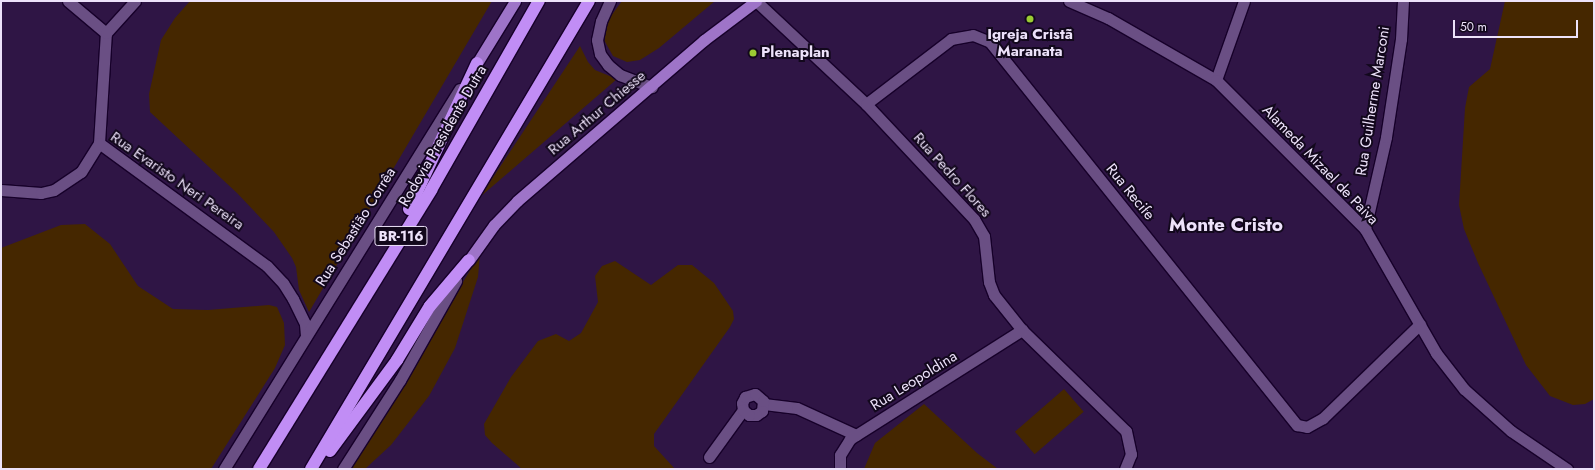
<!DOCTYPE html>
<meta charset="utf-8">
<style>
body{margin:0}
#map{position:relative;width:1595px;height:470px;overflow:hidden;background:#2f1545;font-family:Jost,sans-serif}
div>[style]{position:absolute}
[style*='--x']{left:calc(var(--x)*1px);top:calc(var(--y)*1px);width:calc(var(--w)*1px);rotate:calc(var(--a)*1deg)}
.green>*{inset:0;background:#452700;transform-origin:0 0}
.roads{filter:drop-shadow(1px 0 #17002a) drop-shadow(-1px 0 #17002a) drop-shadow(0 1px #17002a) drop-shadow(0 -1px #17002a)}
.minor>*{height:11px;margin:-5.5px;padding:0 5.5px;transform-origin:5.5px;border-radius:5.5px;background:#6a4f84}
.tertiary>*{height:11px;margin:-5.5px;padding:0 5.5px;transform-origin:5.5px;border-radius:5.5px;background:#6a4f84}
.secondary>*{height:11px;margin:-5.5px;padding:0 5.5px;transform-origin:5.5px;border-radius:5.5px;background:#6a4f84}
.primary>*{height:11px;margin:-5.5px;padding:0 5.5px;transform-origin:5.5px;border-radius:5.5px;background:#9e74c8}
.motorway>*{height:12px;margin:-6px;padding:0 6px;transform-origin:6px;border-radius:6px;background:#c18df5}
.dots>*{width:11px;height:11px;translate:-50% -50%;box-sizing:border-box;border:2px solid #12081c;border-radius:50%}
span{translate:-50% -50%;white-space:nowrap;text-align:center;line-height:1.15;-webkit-text-stroke:4px #12081c;paint-order:stroke}
.shield-label span{padding:1px 3px;background:#12081c;border:1px solid;border-radius:3px;-webkit-text-stroke-width:0}
.shield-label{font-size:14px;color:#ede2fa;font-weight:700}
.poi-label{font-size:15px;color:#ede2fa;font-weight:700}
.left{translate:0 -50%;text-align:left}
.street-label{font-size:15px;color:#ede2fa}
.district-label{font-size:19px;color:#ede2fa;font-weight:700}
.frame{position:absolute;inset:0;border:2px solid #ede2fa;pointer-events:none}
.scale{position:absolute;left:1453px;top:20px;width:125px;height:18px;box-sizing:border-box;border:2px solid #ede2fa;border-top:0;padding-left:5px;font-size:12px;line-height:14px;white-space:nowrap;color:#ede2fa;-webkit-text-stroke:3px #12081c;paint-order:stroke}
</style>
<div id="map">
<div class="green">
<div style="clip-path:polygon(190px 1px,492px 1px,309px 312px,299px 290px,296px 267px,292px 258px,274px 232px,237px 193px,150px 112px,149px 94px,161px 40px,175px 18px)"></div>
<div style="clip-path:polygon(622px 1px,715px 1px,659px 48px,640px 60px,627px 62px,613px 56px,604px 40px,608px 20px)"></div>
<div style="clip-path:polygon(1505px 1px,1594px 1px,1594px 399px,1585px 404px,1573px 405px,1550px 396px,1526px 365px,1478px 263px,1464px 229px,1459px 205px,1465px 108px,1469px 87px,1490px 69px)"></div>
<div style="clip-path:polygon(580px 46px,588px 62px,595px 70px,617px 79px,480px 197px)"></div>
<div style="clip-path:polygon(85px 224px,110px 244px,138px 286px,173px 309px,208px 310px,269px 305px,277px 307px,284px 323px,285px 345px,275px 368px,211px 469px,1px 469px,1px 248px,61px 225px)"></div>
<div style="clip-path:polygon(480px 254px,478px 277px,455px 348px,429px 396px,391px 445px,365px 469px,349px 469px)"></div>
<div style="clip-path:polygon(615px 261px,651px 285px,678px 265px,692px 265px,714px 283px,733px 311px,734px 319px,730px 327px,654px 434px,654px 446px,675px 469px,522px 469px,492px 443px,485px 435px,484px 424px,511px 377px,538px 341px,556px 334px,569px 341px,581px 333px,598px 302px,595px 276px,602px 266px)"></div>
<div style="left:1064px;top:389px;width:30px;height:65px;rotate:49deg"></div>
<div style="clip-path:polygon(924px 404px,977px 453px,998px 469px,864px 469px,875px 443px)"></div>
</div>
<div class="roads">
<div class="minor">
<div style="--x:68;--y:1;--w:50;--a:40.1"></div>
<div style="--x:756;--y:1;--w:151;--a:43.1"></div>
<div style="--x:866;--y:104;--w:158;--a:46.8"></div>
<div style="--x:974;--y:219;--w:20;--a:60"></div>
<div style="--x:984;--y:236;--w:46;--a:83.8"></div>
<div style="--x:989;--y:282;--w:14;--a:69"></div>
<div style="--x:994;--y:295;--w:45;--a:51.3"></div>
<div style="--x:1022;--y:330;--w:145;--a:44.2"></div>
<div style="--x:1126;--y:431;--w:24;--a:78"></div>
<div style="--x:1131;--y:454;--w:16;--a:112"></div>
<div style="--x:1216;--y:80;--w:84;--a:-70.5"></div>
<div style="--x:866;--y:104;--w:107;--a:-37.4"></div>
<div style="--x:951;--y:39;--w:22;--a:-10"></div>
<div style="--x:973;--y:35;--w:18;--a:22"></div>
<div style="--x:990;--y:42;--w:491;--a:51.3"></div>
<div style="--x:1297;--y:425;--w:10;--a:11"></div>
<div style="--x:1307;--y:427;--w:18;--a:-29"></div>
<div style="--x:1323;--y:418;--w:135;--a:-44.1"></div>
<div style="--x:99;--y:143;--w:110;--a:-86.4"></div>
<div style="--x:106;--y:33;--w:43;--a:-47.8"></div>
<div style="--x:1365;--y:229;--w:94;--a:-77.1"></div>
<div style="--x:1386;--y:137;--w:99;--a:-81.3"></div>
<div style="--x:1401;--y:39;--w:38;--a:-87"></div>
<div style="--x:764;--y:404;--w:33;--a:7"></div>
<div style="--x:797;--y:408;--w:65;--a:24.6"></div>
<div style="--x:709;--y:457;--w:58;--a:-54.1"></div>
<div style="--x:743;--y:410;--w:7;--a:-98"></div>
<div style="--x:742;--y:403;--w:7;--a:-63"></div>
<div style="--x:745;--y:397;--w:10;--a:-17"></div>
<div style="--x:755;--y:394;--w:11;--a:41"></div>
<div style="--x:763;--y:401;--w:10;--a:96"></div>
<div style="--x:762;--y:411;--w:7;--a:146"></div>
<div style="--x:756;--y:415;--w:7;--a:180"></div>
<div style="--x:749;--y:415;--w:8;--a:-140"></div>
<div style="--x:840;--y:469;--w:14;--a:-90"></div>
<div style="--x:840;--y:455;--w:19;--a:-58"></div>
<div style="--x:850;--y:439;--w:204;--a:-32.4"></div>
</div>
<div class="tertiary">
<div style="--x:1069;--y:1;--w:43;--a:23.6"></div>
<div style="--x:1108;--y:18;--w:125;--a:29.9"></div>
<div style="--x:1216;--y:80;--w:211;--a:45"></div>
<div style="--x:1365;--y:229;--w:143;--a:60.2"></div>
<div style="--x:1436;--y:353;--w:46;--a:52.1"></div>
<div style="--x:1464;--y:389;--w:63;--a:41.8"></div>
<div style="--x:1511;--y:431;--w:68;--a:34.2"></div>
<div style="--x:1;--y:190;--w:40;--a:4.3"></div>
<div style="--x:41;--y:193;--w:13;--a:-13"></div>
<div style="--x:54;--y:190;--w:32;--a:-34"></div>
<div style="--x:81;--y:172;--w:34;--a:-58"></div>
<div style="--x:99;--y:143;--w:208;--a:36.2"></div>
<div style="--x:267;--y:266;--w:23;--a:47"></div>
<div style="--x:283;--y:283;--w:19;--a:58"></div>
<div style="--x:293;--y:299;--w:28;--a:64"></div>
<div style="--x:305;--y:324;--w:12;--a:85"></div>
</div>
<div class="secondary">
<div style="--x:610;--y:1;--w:22;--a:114"></div>
<div style="--x:601;--y:21;--w:19;--a:102"></div>
<div style="--x:597;--y:40;--w:14;--a:78"></div>
<div style="--x:600;--y:54;--w:14;--a:54"></div>
<div style="--x:608;--y:65;--w:16;--a:40"></div>
<div style="--x:620;--y:75;--w:34;--a:21"></div>
<div style="--x:224;--y:469;--w:447;--a:-58.2"></div>
<div style="--x:343;--y:469;--w:106;--a:-57.4"></div>
<div style="--x:400;--y:380;--w:114;--a:-60.5"></div>
</div>
<div class="primary">
<div style="--x:477;--y:63;--w:73;--a:-58.5"></div>
<div style="--x:469;--y:260;--w:43;--a:-54.5"></div>
<div style="--x:494;--y:225;--w:33;--a:-46"></div>
<div style="--x:517;--y:201;--w:247;--a:-40.7"></div>
<div style="--x:704;--y:40;--w:65;--a:-36.9"></div>
</div>
<div class="motorway">
<div style="--x:409;--y:209;--w:161;--a:-65"></div>
<div style="--x:330;--y:451;--w:113;--a:-53.6"></div>
<div style="--x:397;--y:360;--w:63;--a:-58.6"></div>
<div style="--x:430;--y:306;--w:60;--a:-49.7"></div>
<div style="--x:259;--y:469;--w:328;--a:-58.3"></div>
<div style="--x:431;--y:190;--w:218;--a:-60.3"></div>
<div style="--x:311;--y:469;--w:544;--a:-59.29"></div>
</div>
</div>
<div class="dots">
<div style="left:1030px;top:19px;background:#9bcb33"></div>
<div style="left:753px;top:53px;background:#9bcb33"></div>
</div>
<div class="shield-label">
<span style="left:401px;top:236px">BR-116</span>
</div>
<div class="poi-label">
<span style="left:1030px;top:43px">Igreja Cristã<br>Maranata</span>
<span class="left" style="left:761px;top:53px">Plenaplan</span>
</div>
<div class="street-label">
<span style="left:1373px;top:101px;rotate:-81deg">Rua Guilherme Marconi</span>
<span style="left:597px;top:113px;rotate:-40deg">Rua Arthur Chiesse</span>
<span style="left:443px;top:136px;rotate:-60deg">Rodovia Presidente Dutra</span>
<span style="left:1320px;top:165px;rotate:46deg">Alameda Mizael de Paiva</span>
<span style="left:952px;top:175px;rotate:48deg">Rua Pedro Flores</span>
<span style="left:177px;top:181px;rotate:35deg">Rua Evaristo Neri Pereira</span>
<span style="left:1130px;top:192px;rotate:51deg">Rua Recife</span>
<span style="left:356px;top:227px;rotate:-58deg">Rua Sebastião Corrêa</span>
<span style="left:914px;top:381px;rotate:-32deg">Rua Leopoldina</span>
</div>
<div class="district-label">
<span style="left:1226px;top:225px">Monte Cristo</span>
</div>
<div class="frame"></div>
<div class="scale">50 m</div>
</div>
